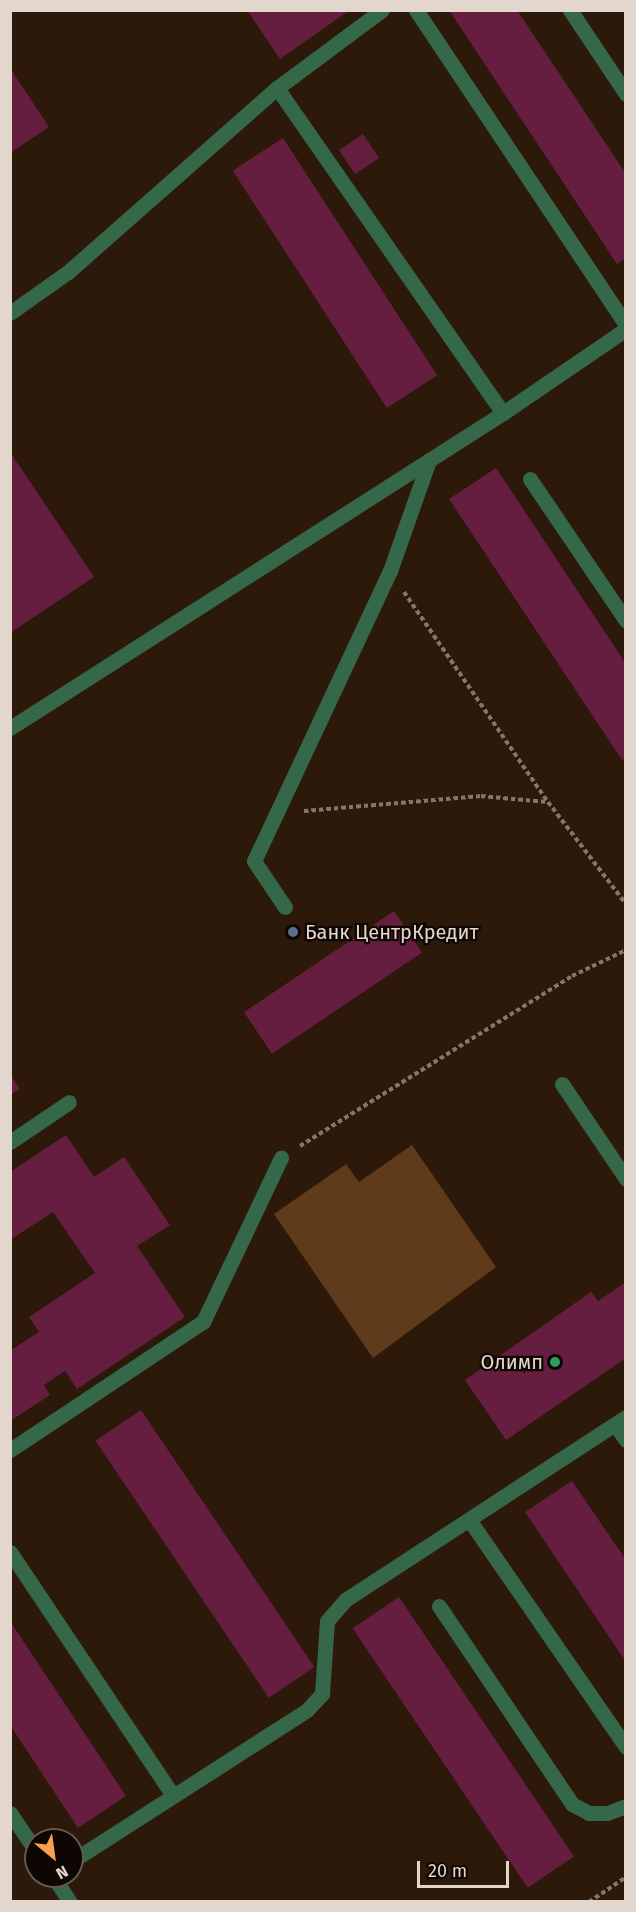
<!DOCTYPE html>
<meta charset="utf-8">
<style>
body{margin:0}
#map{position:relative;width:636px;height:1912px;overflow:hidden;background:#2c1909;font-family:"Fira Sans",sans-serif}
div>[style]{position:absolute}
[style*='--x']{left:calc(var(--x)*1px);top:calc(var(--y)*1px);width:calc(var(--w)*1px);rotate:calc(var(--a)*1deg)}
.green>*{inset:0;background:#5f3b1b}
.building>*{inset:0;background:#651e3f;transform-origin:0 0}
.path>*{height:4px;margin-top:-2px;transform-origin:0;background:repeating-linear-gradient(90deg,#867669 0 4.5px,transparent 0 7.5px)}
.minor>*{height:15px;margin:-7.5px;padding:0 7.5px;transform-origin:7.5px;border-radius:7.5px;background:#356849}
.dots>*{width:16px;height:16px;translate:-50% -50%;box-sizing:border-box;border:3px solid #0e0602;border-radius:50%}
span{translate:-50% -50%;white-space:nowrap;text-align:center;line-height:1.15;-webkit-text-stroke:4.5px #0e0602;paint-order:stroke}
.poi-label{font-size:20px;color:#e3d6cc}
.left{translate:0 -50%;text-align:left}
.right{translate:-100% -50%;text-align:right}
.frame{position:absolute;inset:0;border:12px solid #e3d6cc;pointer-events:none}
.north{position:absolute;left:24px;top:1828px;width:60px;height:60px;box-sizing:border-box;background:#0e0602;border:2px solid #635953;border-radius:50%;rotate:151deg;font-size:16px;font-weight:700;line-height:24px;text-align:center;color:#e3d6cc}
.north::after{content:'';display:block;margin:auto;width:21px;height:27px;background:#f9a04c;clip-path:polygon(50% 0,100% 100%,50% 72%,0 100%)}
.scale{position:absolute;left:417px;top:1861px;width:92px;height:27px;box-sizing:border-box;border:3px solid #e3d6cc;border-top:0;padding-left:8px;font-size:18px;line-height:21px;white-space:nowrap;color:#e3d6cc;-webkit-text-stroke:4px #0e0602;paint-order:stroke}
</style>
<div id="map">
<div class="green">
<div style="clip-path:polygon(412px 1145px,496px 1267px,373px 1358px,274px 1214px,346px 1164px,359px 1182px)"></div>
</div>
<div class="building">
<div style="clip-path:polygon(247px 10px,350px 10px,280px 59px)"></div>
<div style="clip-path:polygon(449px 10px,517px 10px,626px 174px,626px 258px,617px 264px)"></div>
<div style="clip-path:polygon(10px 68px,49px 127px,10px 153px)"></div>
<div style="left:363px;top:134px;width:29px;height:29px;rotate:56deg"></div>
<div style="left:283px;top:138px;width:283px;height:60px;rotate:57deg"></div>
<div style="clip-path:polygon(10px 452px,94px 577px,10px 633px)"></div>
<div style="clip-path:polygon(496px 468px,626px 664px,626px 758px,622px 760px,449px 499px)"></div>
<div style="left:394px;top:911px;width:50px;height:181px;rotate:56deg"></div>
<div style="clip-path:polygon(10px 1074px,20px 1089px,10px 1095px)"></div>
<div style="clip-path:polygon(66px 1135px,94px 1177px,124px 1157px,170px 1225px,137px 1246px,185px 1317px,77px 1389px,65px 1371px,44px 1385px,50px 1395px,10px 1421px,10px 1351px,39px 1332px,29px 1317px,95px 1273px,53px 1212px,10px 1240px,10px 1172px)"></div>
<div style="clip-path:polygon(626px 1282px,626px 1358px,506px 1440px,465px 1380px,591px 1292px,598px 1301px)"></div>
<div style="left:141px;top:1410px;width:310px;height:55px;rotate:56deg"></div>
<div style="clip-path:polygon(572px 1481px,626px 1560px,626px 1662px,525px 1512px)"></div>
<div style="left:399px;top:1597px;width:313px;height:56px;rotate:56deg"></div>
<div style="clip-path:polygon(10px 1621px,126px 1796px,78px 1828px,10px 1725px)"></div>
</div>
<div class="path">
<div style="--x:404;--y:592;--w:255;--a:55.6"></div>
<div style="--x:548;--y:802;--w:128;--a:52.6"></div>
<div style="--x:304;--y:811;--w:178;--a:-4.8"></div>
<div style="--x:481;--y:796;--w:66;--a:5.2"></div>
<div style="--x:300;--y:1146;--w:321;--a:-32"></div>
<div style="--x:572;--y:976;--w:60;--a:-25.7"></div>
<div style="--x:589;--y:1902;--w:45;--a:-34"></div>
</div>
<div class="minor">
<div style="--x:382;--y:10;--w:131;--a:143.4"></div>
<div style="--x:277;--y:88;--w:396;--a:55.2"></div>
<div style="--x:416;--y:10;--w:379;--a:56.3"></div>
<div style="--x:570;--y:10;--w:101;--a:56.3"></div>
<div style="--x:10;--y:313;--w:71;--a:-35.3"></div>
<div style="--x:68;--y:272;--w:278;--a:-41.4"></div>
<div style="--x:530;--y:479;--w:171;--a:55.9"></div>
<div style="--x:10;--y:728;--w:585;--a:-32.58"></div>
<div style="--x:503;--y:413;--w:149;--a:-34.3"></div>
<div style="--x:285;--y:907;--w:55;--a:-124"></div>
<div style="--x:254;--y:861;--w:320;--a:-64.9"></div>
<div style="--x:390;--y:571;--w:118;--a:-70.6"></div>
<div style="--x:562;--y:1084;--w:115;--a:56"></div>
<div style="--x:10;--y:1142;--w:71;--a:-34.1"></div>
<div style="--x:615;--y:1425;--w:19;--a:54"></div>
<div style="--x:10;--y:1450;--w:232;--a:-33.6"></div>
<div style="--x:203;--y:1322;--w:182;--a:-64.6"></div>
<div style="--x:470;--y:1521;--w:275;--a:55.4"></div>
<div style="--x:10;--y:1552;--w:291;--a:56.2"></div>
<div style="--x:439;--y:1606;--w:239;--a:56.1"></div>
<div style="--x:572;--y:1804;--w:19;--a:28"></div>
<div style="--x:589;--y:1813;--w:18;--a:0"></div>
<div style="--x:607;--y:1813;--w:20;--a:-20"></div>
<div style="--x:10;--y:1813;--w:46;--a:55.6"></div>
<div style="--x:72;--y:1861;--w:279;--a:-32.7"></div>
<div style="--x:307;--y:1710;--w:22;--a:-47"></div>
<div style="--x:322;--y:1694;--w:73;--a:-86.1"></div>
<div style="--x:327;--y:1621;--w:28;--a:-49"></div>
<div style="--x:345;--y:1600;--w:335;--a:-33.1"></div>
<div style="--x:53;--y:1876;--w:31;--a:57"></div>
</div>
<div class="dots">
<div style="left:293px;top:932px;background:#5c6f8a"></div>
<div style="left:555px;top:1362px;background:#2e9e5b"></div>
</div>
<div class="poi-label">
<span class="left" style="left:305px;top:932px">Банк ЦентрКредит</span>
<span class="right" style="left:543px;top:1362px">Олимп</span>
</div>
<div class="frame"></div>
<div class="north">N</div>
<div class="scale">20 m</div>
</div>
